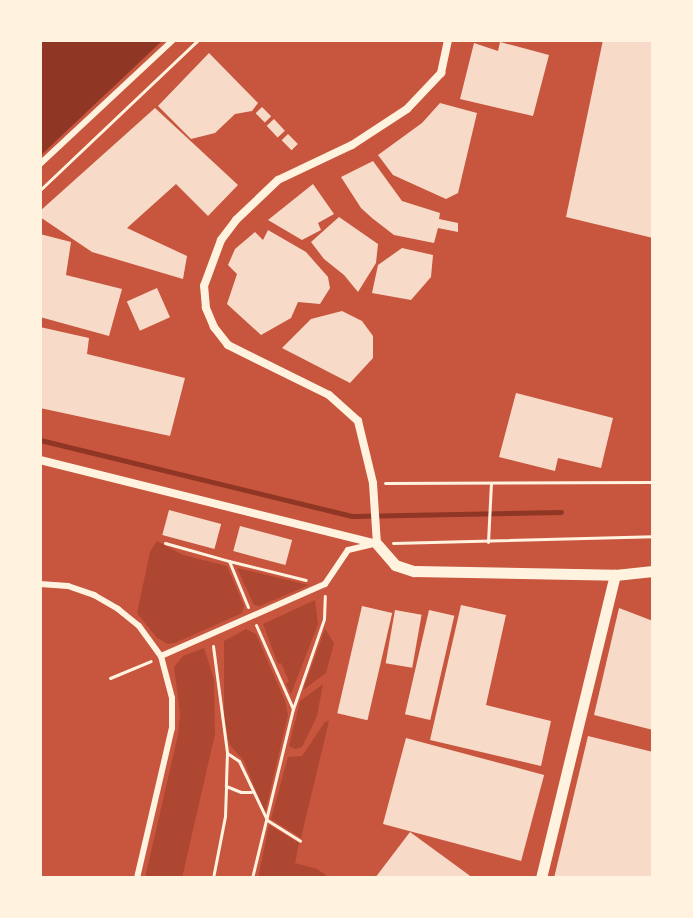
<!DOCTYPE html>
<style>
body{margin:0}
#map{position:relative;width:693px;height:918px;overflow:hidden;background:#c8553d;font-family:"Varela Round",sans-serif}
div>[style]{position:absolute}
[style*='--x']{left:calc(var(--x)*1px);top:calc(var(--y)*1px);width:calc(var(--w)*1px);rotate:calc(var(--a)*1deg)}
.green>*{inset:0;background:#ae4732}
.water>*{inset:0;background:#8f3625}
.stream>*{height:5px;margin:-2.5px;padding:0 2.5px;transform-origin:2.5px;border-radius:2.5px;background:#8f3625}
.building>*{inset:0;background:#f7dbc8;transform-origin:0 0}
.path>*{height:3px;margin:-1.5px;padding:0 1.5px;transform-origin:1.5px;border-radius:1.5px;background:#fff3e0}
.pedestrian>*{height:6px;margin:-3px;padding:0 3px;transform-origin:3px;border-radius:3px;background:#fff3e0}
.minor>*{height:8px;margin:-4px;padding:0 4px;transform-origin:4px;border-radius:4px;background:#fff3e0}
.tertiary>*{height:11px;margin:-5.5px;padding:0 5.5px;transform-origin:5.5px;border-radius:5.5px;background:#fff3e0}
span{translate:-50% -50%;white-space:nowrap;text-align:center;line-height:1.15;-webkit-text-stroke:8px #fff3e0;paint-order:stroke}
.frame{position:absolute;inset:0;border:42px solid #fff3e0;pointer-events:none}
</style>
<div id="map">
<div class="green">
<div style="clip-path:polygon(157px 541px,183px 555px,227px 566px,244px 606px,242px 613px,175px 643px,168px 644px,157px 638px,137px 613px,150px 552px)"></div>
<div style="clip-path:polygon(237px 568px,309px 585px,260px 606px,254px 605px)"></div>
<div style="clip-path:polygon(315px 600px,318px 624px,291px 694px,286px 684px,289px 681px,281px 663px,278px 664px,263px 624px)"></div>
<div style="clip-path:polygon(246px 629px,256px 634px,285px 701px,288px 715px,265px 813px,244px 761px,229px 744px,224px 716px,224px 641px)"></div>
<div style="clip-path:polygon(325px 629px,334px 643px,326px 673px,303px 690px)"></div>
<div style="clip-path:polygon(204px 648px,214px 679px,215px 734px,182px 878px,145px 878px,178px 735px,180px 714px,174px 667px,183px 656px)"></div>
<div style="clip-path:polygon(323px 684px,317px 716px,302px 747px,295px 749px,289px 746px,300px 701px)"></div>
<div style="clip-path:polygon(329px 721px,301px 838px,271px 819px,288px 757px,302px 756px,325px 722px)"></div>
<div style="clip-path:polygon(269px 825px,299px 843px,295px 863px,317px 869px,326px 875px,324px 878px,258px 878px)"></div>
</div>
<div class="water">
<div style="clip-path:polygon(40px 40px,163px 40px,40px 156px)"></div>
</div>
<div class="stream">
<div style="--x:40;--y:440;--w:321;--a:13.7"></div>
<div style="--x:352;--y:516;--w:209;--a:-1.1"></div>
</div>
<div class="building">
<div style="clip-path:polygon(603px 40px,653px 40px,653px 238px,566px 217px)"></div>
<div style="clip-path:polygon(500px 42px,549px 55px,533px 116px,460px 99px,474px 43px,498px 51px)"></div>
<div style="clip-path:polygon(209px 53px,258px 103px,252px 111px,235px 114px,215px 133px,191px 139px,158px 106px)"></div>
<div style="clip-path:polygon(440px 103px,477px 113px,458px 193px,446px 199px,393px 175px,378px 155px,422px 123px)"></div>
<div style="left:262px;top:107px;width:13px;height:9px;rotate:45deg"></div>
<div style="clip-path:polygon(155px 108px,238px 185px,208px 216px,176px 184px,127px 228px,187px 256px,183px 279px,92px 252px,40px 217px,40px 211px)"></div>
<div style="left:274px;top:119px;width:16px;height:10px;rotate:47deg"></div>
<div style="left:288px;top:134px;width:14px;height:9px;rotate:45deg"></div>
<div style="clip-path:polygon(373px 161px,402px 201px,440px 213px,439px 219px,458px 223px,458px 232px,438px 228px,434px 243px,394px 235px,372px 218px,361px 208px,341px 177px)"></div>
<div style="clip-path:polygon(313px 184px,334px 214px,318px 223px,321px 230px,302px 240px,268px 220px)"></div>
<div style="clip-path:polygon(339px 217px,378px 244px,376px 263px,358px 292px,344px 275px,324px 259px,311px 242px)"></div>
<div style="clip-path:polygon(268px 230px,306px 252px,328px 277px,330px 288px,320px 304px,298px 302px,291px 318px,261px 335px,227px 304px,237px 274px,228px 265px,235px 249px,255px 232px,263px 240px)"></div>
<div style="clip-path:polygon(40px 234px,71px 242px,66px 275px,122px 289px,109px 336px,40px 317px)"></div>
<div style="clip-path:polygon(402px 248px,433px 255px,431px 277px,411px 300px,372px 293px,378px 265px)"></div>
<div style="left:157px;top:288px;width:32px;height:33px;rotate:66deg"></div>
<div style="clip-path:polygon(342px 311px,362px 321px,373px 336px,373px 358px,350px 383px,282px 348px,311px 319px)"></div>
<div style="clip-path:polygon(40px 327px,89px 338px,87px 354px,185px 378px,170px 436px,40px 408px)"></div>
<div style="clip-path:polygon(516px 393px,613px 418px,601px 468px,558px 458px,555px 471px,499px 457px)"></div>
<div style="left:169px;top:510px;width:54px;height:26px;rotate:15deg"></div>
<div style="left:240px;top:526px;width:54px;height:26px;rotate:15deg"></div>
<div style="clip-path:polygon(461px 605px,506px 615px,486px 705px,551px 721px,541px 766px,430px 740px)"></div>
<div style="left:362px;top:606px;width:31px;height:110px;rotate:13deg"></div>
<div style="clip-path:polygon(619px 608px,653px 621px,653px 730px,594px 715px)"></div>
<div style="left:395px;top:610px;width:27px;height:54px;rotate:10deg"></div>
<div style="left:429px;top:610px;width:26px;height:107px;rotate:13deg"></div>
<div style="clip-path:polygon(588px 736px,653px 752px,653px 878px,554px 878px)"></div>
<div style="left:406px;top:738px;width:143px;height:89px;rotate:15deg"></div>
<div style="clip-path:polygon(410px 832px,473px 878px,375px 878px)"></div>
</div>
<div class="path">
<div style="--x:40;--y:190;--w:218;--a:-43.5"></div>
<div style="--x:385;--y:483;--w:268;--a:-0.2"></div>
<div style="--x:488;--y:542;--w:59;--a:-87.1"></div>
<div style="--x:165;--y:543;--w:66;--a:15.7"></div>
<div style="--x:393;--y:543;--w:260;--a:-1.5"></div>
<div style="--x:248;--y:607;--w:50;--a:-112.4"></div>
<div style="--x:229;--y:561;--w:79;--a:13.9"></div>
<div style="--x:256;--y:625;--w:92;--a:66.2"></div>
<div style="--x:213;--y:646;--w:108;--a:82.5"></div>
<div style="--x:227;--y:753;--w:14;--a:34"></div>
<div style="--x:239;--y:761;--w:65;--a:64.6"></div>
<div style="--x:267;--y:820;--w:39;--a:32"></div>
<div style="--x:110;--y:678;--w:44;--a:-22.5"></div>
<div style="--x:227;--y:753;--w:33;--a:92"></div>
<div style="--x:226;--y:786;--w:16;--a:22"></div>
<div style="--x:241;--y:792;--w:10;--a:0"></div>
<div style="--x:213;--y:878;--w:63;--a:-79"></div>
<div style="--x:225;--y:816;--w:30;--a:-88"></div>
<div style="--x:252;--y:878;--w:174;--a:-76.4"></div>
<div style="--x:293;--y:709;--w:95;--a:-71"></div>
<div style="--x:324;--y:619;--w:23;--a:-88"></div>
</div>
<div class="pedestrian">
<div style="--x:40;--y:164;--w:182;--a:-43"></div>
<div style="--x:40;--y:584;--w:28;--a:4"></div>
<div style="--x:68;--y:586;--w:28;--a:19"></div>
<div style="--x:94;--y:595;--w:28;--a:30"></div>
<div style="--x:118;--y:609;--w:27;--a:39"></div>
<div style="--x:139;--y:626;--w:37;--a:54"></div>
<div style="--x:161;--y:656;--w:179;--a:-23.7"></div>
<div style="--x:325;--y:584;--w:41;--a:-55.9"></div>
<div style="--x:348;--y:550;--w:28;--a:-13"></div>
<div style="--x:137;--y:878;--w:154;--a:-76.9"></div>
<div style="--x:172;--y:728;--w:30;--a:-90"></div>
<div style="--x:172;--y:698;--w:43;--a:-104.7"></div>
</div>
<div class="minor">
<div style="--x:40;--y:460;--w:347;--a:14"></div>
<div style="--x:377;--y:544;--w:61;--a:-93.8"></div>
<div style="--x:373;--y:483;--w:64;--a:-103.6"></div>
<div style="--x:358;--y:421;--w:39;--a:-138"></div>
<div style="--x:329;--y:395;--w:113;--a:-153.7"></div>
<div style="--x:228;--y:345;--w:23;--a:-128"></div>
<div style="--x:214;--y:327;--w:21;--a:-113"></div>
<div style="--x:206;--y:308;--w:22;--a:-95"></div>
<div style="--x:204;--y:286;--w:49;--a:-69.7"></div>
<div style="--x:221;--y:240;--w:25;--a:-53"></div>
<div style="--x:236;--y:220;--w:58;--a:-43.6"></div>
<div style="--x:278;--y:180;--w:82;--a:-25.3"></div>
<div style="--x:352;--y:145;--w:66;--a:-33.2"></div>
<div style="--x:407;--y:109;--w:50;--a:-46.6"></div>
<div style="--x:441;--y:73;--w:34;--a:-78"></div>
</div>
<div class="tertiary">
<div style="--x:377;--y:544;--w:28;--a:49"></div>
<div style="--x:395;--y:565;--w:20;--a:18"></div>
<div style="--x:414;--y:571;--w:201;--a:1.1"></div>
<div style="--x:615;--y:575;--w:38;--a:-6"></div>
<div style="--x:541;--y:878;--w:312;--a:-76.3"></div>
</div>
<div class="frame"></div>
</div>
